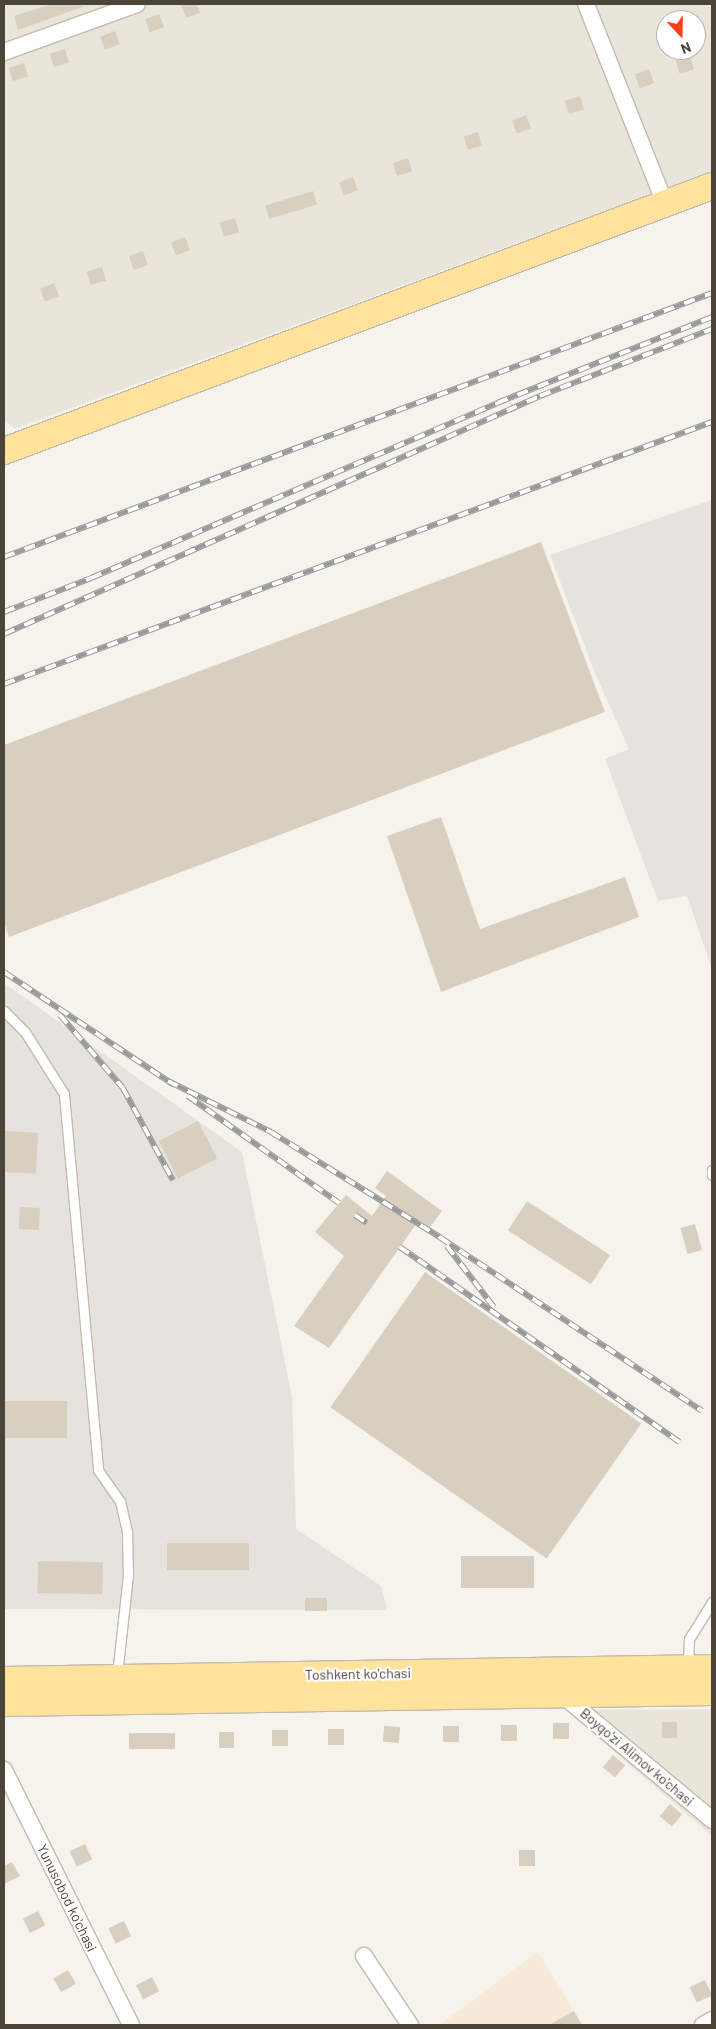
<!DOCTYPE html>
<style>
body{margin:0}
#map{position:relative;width:716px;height:2029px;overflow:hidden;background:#f6f3ec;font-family:Barlow,sans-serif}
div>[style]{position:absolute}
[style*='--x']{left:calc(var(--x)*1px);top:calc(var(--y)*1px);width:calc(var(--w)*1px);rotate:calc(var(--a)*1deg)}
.residential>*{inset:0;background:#eae5da}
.commercial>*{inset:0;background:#f7ead8}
.industrial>*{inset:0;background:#e6e2dd}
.building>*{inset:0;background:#d8cfc1;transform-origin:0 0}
.roads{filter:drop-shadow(1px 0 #c2bbae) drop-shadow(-1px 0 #c2bbae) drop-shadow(0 1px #c2bbae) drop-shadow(0 -1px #c2bbae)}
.lane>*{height:9px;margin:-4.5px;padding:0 4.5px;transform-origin:4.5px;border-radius:4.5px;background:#fff}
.street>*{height:16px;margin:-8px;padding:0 8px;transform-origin:8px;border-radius:8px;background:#fff}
.primary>*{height:26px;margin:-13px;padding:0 13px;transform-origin:13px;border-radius:13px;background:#ffe39c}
.rail>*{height:5.5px;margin-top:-2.75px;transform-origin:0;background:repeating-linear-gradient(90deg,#fff 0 11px,#9a9a9a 0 22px);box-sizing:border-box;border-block:1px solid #9a9a9a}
span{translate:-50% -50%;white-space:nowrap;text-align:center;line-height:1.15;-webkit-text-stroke:4.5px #fff;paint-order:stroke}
.street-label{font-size:14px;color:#4b4439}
.frame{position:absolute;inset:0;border:5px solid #4b4439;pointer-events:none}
.north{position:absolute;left:656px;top:10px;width:50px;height:50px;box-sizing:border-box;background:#fff;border:1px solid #b7b4b0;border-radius:50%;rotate:159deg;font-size:14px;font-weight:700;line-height:20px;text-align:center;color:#4b4439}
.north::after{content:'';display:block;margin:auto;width:18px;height:22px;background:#fc3f1d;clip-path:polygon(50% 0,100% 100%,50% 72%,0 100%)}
</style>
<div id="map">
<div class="residential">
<div style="clip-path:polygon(evenodd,4px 4px,712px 4px,712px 171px,15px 429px,4px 420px,4px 4px,666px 20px,696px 20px,696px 50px,666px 50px,666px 20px)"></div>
<div style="clip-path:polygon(712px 1709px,712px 1836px,566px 1710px)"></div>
</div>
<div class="commercial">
<div style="clip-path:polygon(538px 1952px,574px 2011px,554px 2025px,439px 2025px)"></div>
</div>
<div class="industrial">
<div style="clip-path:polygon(712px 500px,712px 969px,687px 896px,658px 901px,605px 759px,629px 749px,595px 673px,550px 555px)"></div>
<div style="clip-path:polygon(4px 983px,242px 1152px,292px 1397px,296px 1529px,381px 1586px,387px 1610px,4px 1609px)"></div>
</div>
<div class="building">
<div style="clip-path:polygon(52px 4px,85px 6px,18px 30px,14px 16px)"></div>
<div style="clip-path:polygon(181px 4px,197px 4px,200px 13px,186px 18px)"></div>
<div style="left:159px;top:14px;width:14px;height:15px;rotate:69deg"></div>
<div style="left:115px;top:31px;width:14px;height:16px;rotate:69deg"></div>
<div style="left:65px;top:49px;width:14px;height:16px;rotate:73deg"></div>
<div style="left:690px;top:56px;width:14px;height:15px;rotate:73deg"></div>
<div style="left:24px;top:63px;width:14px;height:16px;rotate:73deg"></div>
<div style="left:649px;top:69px;width:15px;height:15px;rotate:70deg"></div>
<div style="left:580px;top:96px;width:14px;height:16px;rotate:73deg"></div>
<div style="left:526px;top:115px;width:14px;height:15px;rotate:69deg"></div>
<div style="left:478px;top:132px;width:14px;height:15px;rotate:73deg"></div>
<div style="left:408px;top:158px;width:14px;height:16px;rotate:73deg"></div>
<div style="left:353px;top:177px;width:14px;height:15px;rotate:69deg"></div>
<div style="left:313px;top:191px;width:14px;height:50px;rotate:73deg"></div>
<div style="left:235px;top:218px;width:15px;height:16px;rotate:74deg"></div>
<div style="left:185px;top:237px;width:14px;height:15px;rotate:69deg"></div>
<div style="left:143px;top:251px;width:15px;height:15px;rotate:70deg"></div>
<div style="left:102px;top:267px;width:14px;height:16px;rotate:73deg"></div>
<div style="left:54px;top:283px;width:14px;height:15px;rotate:69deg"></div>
<div style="clip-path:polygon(541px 542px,605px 712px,9px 937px,4px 922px,4px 745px)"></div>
<div style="clip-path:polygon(441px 817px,480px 929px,625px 877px,639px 917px,441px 992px,387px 836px)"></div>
<div style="left:198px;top:1121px;width:42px;height:44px;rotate:63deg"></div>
<div style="left:5px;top:1131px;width:33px;height:41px;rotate:3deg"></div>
<div style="clip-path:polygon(387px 1171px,442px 1211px,430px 1227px,419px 1220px,329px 1348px,294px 1326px,344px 1256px,315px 1232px,346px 1195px,372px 1216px,386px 1196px,375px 1188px)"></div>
<div style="left:527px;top:1201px;width:99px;height:35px;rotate:33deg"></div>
<div style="left:20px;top:1207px;width:20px;height:22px;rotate:3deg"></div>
<div style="left:695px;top:1224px;width:27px;height:15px;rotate:75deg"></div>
<div style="left:425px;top:1272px;width:264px;height:165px;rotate:35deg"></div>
<div style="left:67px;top:1401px;width:37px;height:63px;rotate:90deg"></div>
<div style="left:249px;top:1543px;width:27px;height:82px;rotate:90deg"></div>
<div style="left:461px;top:1556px;width:73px;height:32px"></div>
<div style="left:38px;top:1561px;width:65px;height:32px;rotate:1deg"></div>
<div style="left:305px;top:1598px;width:22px;height:13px"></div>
<div style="left:662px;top:1722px;width:15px;height:16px"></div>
<div style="left:553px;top:1723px;width:16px;height:16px"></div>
<div style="left:501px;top:1725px;width:16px;height:16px"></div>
<div style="left:443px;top:1726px;width:16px;height:16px"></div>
<div style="left:400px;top:1727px;width:16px;height:16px;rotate:94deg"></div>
<div style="left:328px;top:1729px;width:16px;height:16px"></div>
<div style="left:272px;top:1730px;width:16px;height:16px"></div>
<div style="left:219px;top:1732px;width:15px;height:16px"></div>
<div style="left:175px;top:1733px;width:16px;height:46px;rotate:90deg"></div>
<div style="left:613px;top:1755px;width:16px;height:16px;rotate:40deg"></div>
<div style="left:670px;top:1804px;width:16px;height:16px;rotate:40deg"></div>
<div style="left:85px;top:1844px;width:17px;height:17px;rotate:65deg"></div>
<div style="left:519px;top:1850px;width:16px;height:16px"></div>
<div style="clip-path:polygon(12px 1862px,20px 1876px,4px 1884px,4px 1866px)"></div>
<div style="left:38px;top:1911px;width:16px;height:17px;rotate:63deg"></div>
<div style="left:124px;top:1921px;width:17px;height:17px;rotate:65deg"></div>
<div style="left:68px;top:1970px;width:16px;height:17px;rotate:60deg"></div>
<div style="left:152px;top:1977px;width:16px;height:18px;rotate:63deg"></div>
<div style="left:705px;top:1980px;width:17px;height:17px;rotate:65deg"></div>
<div style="clip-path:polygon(574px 2011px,582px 2025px,549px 2025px)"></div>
</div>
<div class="roads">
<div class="lane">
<div style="--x:4;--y:1011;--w:30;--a:45"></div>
<div style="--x:25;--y:1032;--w:73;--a:57.8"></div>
<div style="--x:64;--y:1094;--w:378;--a:84.8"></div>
<div style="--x:98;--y:1470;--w:38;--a:55"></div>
<div style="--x:120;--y:1501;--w:32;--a:77"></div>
<div style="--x:127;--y:1532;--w:43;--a:88.7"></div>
<div style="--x:128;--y:1575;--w:101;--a:96.3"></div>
<div style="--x:712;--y:1170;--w:5;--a:90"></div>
<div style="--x:688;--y:1666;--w:27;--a:-88"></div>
<div style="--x:689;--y:1639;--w:44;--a:-58.1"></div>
</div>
<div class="street">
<div style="--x:586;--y:4;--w:215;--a:68.4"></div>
<div style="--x:4;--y:52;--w:141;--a:-19.8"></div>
<div style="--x:561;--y:1694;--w:197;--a:39.8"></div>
<div style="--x:4;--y:1770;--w:285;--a:63.5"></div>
<div style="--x:364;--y:1956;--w:83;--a:56.3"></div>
<div style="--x:703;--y:2025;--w:10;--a:-29"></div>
</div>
<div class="primary">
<div style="--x:4;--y:451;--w:756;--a:-20.52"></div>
<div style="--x:4;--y:1680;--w:708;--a:-0.97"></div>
<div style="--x:4;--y:1703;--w:708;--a:-0.89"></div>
</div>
</div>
<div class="rail">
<div style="--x:4;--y:557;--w:756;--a:-20.45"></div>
<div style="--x:4;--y:612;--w:93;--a:-21.3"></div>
<div style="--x:91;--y:578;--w:442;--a:-23.3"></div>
<div style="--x:497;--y:403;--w:232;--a:-21.8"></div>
<div style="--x:4;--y:634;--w:586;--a:-23.94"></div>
<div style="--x:540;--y:396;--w:185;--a:-21.3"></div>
<div style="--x:4;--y:684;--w:755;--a:-20.31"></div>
<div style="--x:4;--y:972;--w:204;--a:33.6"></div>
<div style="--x:60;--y:1015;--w:96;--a:49.2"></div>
<div style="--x:123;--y:1088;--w:105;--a:61.5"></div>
<div style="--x:168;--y:1081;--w:115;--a:26.3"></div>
<div style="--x:271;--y:1132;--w:200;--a:31.9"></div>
<div style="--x:441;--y:1238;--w:313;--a:33.5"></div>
<div style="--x:188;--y:1096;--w:185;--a:35.3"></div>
<div style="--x:355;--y:1215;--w:14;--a:34"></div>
<div style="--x:447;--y:1246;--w:77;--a:52.4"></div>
<div style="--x:400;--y:1247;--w:341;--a:34.9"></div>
</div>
<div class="street-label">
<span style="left:358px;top:1674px;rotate:-1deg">Toshkent ko'chasi</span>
<span style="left:637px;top:1757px;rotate:40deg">Boyqo'zi Alimov ko'chasi</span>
<span style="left:67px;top:1898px;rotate:64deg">Yunusobod ko'chasi</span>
</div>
<div class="frame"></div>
<div class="north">N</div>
</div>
